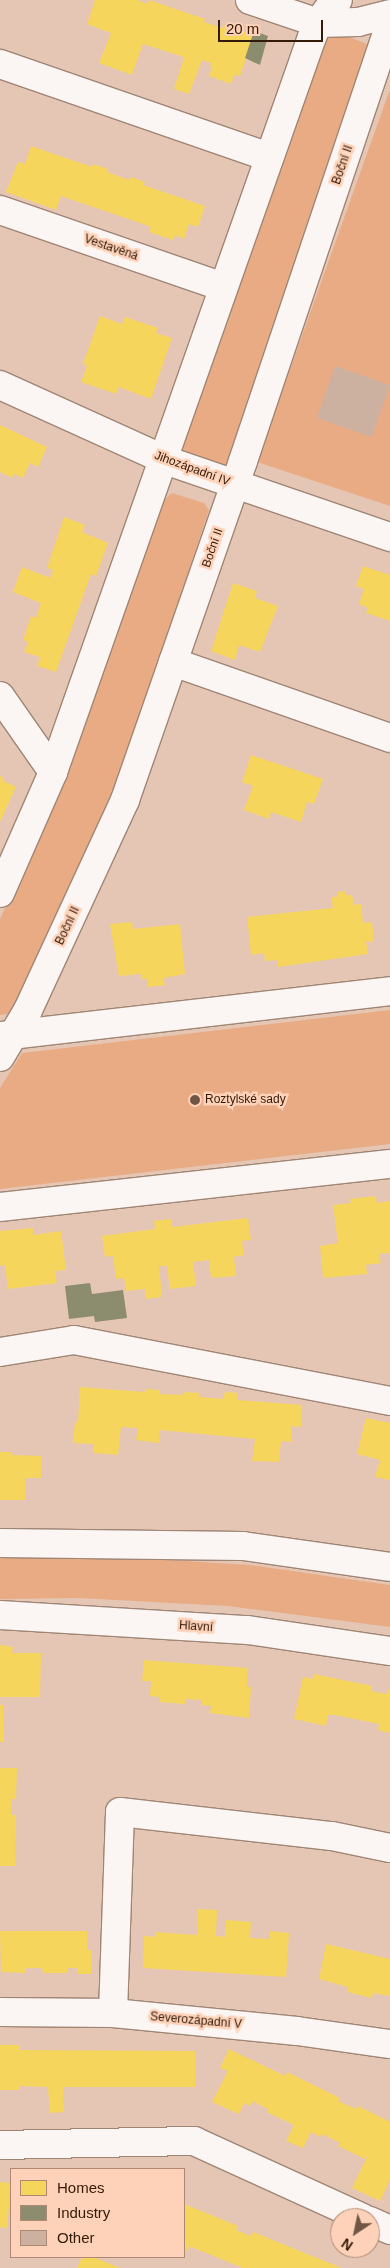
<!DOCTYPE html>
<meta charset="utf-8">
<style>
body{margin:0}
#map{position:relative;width:390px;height:2268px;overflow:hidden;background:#e5c6b4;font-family:Arial,sans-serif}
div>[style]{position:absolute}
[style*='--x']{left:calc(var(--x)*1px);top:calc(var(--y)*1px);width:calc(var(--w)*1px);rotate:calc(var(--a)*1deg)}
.green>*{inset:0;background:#e9ab84}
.homes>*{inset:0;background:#f6d55c;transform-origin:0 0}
.industry>*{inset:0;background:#8c8c6e}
.building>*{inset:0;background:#ccb1a1;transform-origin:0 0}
.roads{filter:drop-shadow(1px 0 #9f8574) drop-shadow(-1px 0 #9f8574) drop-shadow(0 1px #9f8574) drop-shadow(0 -1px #9f8574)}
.minor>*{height:28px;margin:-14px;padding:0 14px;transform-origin:14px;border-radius:14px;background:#fbf6f4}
.dots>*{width:14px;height:14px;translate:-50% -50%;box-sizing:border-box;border:2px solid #fdd2b8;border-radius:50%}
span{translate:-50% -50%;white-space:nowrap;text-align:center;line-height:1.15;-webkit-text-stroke:5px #fdd2b8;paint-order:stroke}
.street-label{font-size:12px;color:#341a09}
.poi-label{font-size:12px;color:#341a09}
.left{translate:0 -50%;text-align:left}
.legend{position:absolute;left:10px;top:2168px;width:175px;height:90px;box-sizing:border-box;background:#fdd2b8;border:1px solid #ad8872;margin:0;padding:6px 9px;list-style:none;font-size:15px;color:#341a09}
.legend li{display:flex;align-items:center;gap:10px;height:25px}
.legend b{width:25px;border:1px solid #ad8872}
.north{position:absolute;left:330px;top:2208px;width:50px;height:50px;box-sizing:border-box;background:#fdd2b8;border:1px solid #ad8872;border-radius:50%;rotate:214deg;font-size:14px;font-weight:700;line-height:20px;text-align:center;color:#341a09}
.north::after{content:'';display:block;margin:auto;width:18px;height:22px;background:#725645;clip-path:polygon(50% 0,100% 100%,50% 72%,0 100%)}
.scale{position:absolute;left:218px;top:20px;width:105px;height:22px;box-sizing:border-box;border:2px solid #341a09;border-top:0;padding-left:6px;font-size:15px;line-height:18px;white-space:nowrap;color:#341a09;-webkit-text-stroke:4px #fdd2b8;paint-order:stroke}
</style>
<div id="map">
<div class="green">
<div style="clip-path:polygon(336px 32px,372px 46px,230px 462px,221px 466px,183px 453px,181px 442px,325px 35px)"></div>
<div style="clip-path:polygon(389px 92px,390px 92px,390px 506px,257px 462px)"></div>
<div style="clip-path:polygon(172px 493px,204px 503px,209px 510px,115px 794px,15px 1013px,0 1015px,0 919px,66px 775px,165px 499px)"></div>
<div style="clip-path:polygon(390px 1010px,390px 1144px,0 1189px,0 1088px,22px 1053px)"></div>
<div style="clip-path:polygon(0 1556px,136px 1558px,250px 1565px,390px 1585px,390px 1627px,228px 1606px,79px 1598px,0 1599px)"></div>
</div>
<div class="homes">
<div style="clip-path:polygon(95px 0,137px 0,148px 4px,149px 0,205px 19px,204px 22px,213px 25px,223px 28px,223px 25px,254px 35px,240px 76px,234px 75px,231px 84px,209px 76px,212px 67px,210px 66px,211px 63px,202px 60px,189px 94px,174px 89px,184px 57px,143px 44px,132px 75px,99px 63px,111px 33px,87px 24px)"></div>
<div style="clip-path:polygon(31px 146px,92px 167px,93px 164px,108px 169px,107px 172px,129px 180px,131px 177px,145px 182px,143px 185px,205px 206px,198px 227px,189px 224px,184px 239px,175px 235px,173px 240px,149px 232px,151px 227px,143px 224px,61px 196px,56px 210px,6px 192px,18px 162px,25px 164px)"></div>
<div style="clip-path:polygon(100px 316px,122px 324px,125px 317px,158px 328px,156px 333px,172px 338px,151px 399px,119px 387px,116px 394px,81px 382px,87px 366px,83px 364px)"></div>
<div style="clip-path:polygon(0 425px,47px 447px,38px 467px,30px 463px,23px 478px,14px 474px,12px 478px,0 472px)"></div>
<div style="clip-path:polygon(64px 517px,85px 525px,82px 532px,108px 543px,96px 576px,91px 574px,56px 672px,37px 666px,40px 657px,24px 652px,28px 642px,23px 640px,31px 616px,36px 618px,41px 603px,13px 592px,22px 567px,50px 578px,53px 570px,47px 568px)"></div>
<div style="clip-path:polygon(363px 566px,390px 575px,390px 621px,366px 613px,368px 608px,359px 604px,364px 589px,356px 586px)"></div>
<div style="clip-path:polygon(233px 583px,257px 591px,255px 598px,278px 606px,260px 652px,239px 645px,235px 660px,211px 651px)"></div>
<div style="clip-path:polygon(251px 755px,323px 779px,314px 804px,307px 802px,301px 822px,271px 812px,269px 819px,244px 810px,253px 786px,242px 782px)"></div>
<div style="clip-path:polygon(0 776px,4px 778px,2px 780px,16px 787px,0 822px)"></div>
<div style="clip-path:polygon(345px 891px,345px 895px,352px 895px,354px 905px,361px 904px,363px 923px,372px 922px,374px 941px,366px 942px,368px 954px,278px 967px,277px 960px,265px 961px,264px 953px,251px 955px,247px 917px,333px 908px,331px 897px,338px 897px,338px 892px)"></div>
<div style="clip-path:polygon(132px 922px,133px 929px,180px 924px,185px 974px,163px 978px,165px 985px,148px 987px,147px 979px,141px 979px,141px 974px,119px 976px,110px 924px)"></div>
<div style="clip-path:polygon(376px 1196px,377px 1203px,390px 1201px,390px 1253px,379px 1254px,381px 1263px,366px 1265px,367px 1274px,323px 1278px,320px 1246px,338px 1243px,333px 1205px,351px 1203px,350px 1199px)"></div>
<div style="clip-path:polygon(248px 1218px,251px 1240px,242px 1241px,244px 1255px,234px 1257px,236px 1276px,211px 1278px,209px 1260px,193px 1262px,196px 1286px,170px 1289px,167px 1266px,159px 1266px,162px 1297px,146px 1299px,145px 1289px,126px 1291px,124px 1278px,116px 1279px,113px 1256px,105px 1257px,102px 1236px,155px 1229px,154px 1221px,171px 1219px,172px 1227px)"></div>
<div style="clip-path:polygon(33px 1228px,33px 1235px,61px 1231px,66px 1270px,55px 1271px,57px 1283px,8px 1289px,5px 1265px,0 1266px,0 1231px)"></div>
<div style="clip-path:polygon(80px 1387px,145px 1392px,145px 1389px,160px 1390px,160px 1394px,184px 1395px,184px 1392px,199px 1393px,199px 1397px,223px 1399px,225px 1392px,237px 1393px,237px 1400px,302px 1405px,301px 1427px,291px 1426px,291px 1442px,281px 1441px,279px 1462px,252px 1461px,255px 1439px,160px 1430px,159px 1443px,136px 1440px,138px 1428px,121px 1427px,118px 1455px,93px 1453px,94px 1444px,73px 1443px,75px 1422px,78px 1422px)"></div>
<div style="clip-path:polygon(366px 1418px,390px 1423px,390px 1480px,375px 1477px,380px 1460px,357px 1454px)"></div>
<div style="clip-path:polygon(0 1452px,11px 1452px,11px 1455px,41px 1456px,41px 1478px,25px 1478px,25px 1500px,0 1500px)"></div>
<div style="clip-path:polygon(0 1645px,13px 1647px,12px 1653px,41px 1653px,40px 1697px,0 1697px)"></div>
<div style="clip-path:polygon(144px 1660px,248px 1668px,247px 1687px,251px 1687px,249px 1718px,210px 1713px,211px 1706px,202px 1705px,202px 1700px,186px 1699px,185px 1704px,160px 1702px,160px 1697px,150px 1696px,151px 1681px,142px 1681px)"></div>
<div style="clip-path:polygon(314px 1674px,372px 1686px,371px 1691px,387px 1694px,387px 1689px,390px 1690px,390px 1733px,378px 1730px,379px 1724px,335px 1715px,328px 1715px,326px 1726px,294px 1719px,303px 1677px,313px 1679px)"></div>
<div style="clip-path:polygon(0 1705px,3px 1705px,4px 1742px,0 1742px)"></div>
<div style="clip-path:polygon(0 1768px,17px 1768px,16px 1799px,11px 1799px,11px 1815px,16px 1815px,15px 1866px,0 1866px)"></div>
<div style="clip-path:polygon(198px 1909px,217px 1910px,216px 1936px,225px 1937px,226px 1920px,251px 1922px,250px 1938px,270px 1939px,270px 1931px,289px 1933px,286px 1977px,143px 1968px,144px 1936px,155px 1937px,155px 1932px,197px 1935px)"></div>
<div style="clip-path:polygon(0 1931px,87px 1931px,87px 1950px,91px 1950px,91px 1974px,78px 1974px,77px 1968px,68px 1968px,68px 1973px,43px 1973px,42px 1968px,26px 1968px,26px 1973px,1px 1972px)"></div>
<div style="clip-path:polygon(326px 1944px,390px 1959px,390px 1996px,373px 1993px,372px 1998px,347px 1992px,348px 1987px,319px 1979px)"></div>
<div style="clip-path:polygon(0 2045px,19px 2045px,19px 2050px,195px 2051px,195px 2087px,63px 2087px,64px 2112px,50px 2113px,48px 2087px,20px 2086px,19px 2090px,0 2090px)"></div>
<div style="clip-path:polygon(229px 2049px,285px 2076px,287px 2072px,340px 2098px,338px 2101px,356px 2109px,358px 2106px,390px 2122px,390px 2180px,380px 2201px,352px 2188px,369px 2153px,365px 2159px,338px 2146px,340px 2143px,322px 2134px,320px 2137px,311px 2132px,303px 2148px,286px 2141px,294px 2125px,267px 2112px,268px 2109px,252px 2101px,250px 2106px,244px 2103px,239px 2114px,212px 2102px,228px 2071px,220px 2068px)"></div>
<div style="left:0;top:2182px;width:11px;height:45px;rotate:5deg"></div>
<div style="clip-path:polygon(184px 2204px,238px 2226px,236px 2230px,251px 2236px,253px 2232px,342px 2268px,243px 2268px,189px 2246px,188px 2251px,184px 2249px)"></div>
<div style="clip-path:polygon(82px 2257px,93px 2257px,120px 2268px,77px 2268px)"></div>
</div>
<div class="industry">
<div style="clip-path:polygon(254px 31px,268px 36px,260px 65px,245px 58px)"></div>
<div style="clip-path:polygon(90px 1283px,92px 1294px,123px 1290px,127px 1318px,95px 1322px,94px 1316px,69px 1319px,65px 1286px)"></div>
</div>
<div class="building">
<div style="left:335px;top:366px;width:58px;height:55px;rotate:19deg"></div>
</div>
<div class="roads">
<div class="minor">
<div style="--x:250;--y:0;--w:72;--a:18.7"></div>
<div style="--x:318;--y:23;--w:40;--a:-1.4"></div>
<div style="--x:358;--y:22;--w:33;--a:-14"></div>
<div style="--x:0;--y:64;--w:285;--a:19.1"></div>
<div style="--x:0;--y:210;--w:236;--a:19"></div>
<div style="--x:0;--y:385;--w:181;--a:24.4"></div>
<div style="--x:165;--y:460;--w:238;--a:18.9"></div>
<div style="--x:173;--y:662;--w:230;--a:19.3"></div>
<div style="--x:0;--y:696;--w:93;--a:55.1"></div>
<div style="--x:0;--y:893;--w:132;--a:-66.3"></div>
<div style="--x:53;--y:772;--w:779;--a:-70.59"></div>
<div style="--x:312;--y:37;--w:15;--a:-67"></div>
<div style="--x:318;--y:23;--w:24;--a:-54"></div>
<div style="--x:332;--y:4;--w:7;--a:-34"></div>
<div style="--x:2;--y:1036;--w:391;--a:-6.6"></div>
<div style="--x:0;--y:1057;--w:55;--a:-59.2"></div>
<div style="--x:28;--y:1010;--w:231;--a:-65.2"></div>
<div style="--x:125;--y:800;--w:359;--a:-70.8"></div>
<div style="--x:243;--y:461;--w:461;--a:-71.4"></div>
<div style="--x:0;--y:1207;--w:392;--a:-6.3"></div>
<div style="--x:0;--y:1352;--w:75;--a:-9.2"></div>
<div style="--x:74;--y:1340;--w:322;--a:10.9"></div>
<div style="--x:0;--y:1543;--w:243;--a:0.7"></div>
<div style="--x:243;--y:1546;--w:148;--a:8.1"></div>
<div style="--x:0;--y:1615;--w:248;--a:3.5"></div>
<div style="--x:248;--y:1630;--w:144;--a:8.4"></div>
<div style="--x:0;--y:2012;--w:113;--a:0.5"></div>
<div style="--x:113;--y:2013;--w:185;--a:5.6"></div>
<div style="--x:297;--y:2031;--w:94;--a:8"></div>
<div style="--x:113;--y:2013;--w:201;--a:-88"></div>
<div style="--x:120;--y:1812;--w:213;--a:6.5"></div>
<div style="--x:332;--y:1836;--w:59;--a:11.7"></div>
<div style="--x:0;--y:2145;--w:194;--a:-1.2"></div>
<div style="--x:194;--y:2141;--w:186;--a:24.5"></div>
<div style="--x:370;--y:2221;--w:22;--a:24"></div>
</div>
</div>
<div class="dots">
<div style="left:195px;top:1100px;background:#725645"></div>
</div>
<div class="street-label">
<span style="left:343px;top:165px;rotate:-71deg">Boční II</span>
<span style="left:111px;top:248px;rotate:19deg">Vestavěná</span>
<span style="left:192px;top:469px;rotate:20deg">Jihozápadní IV</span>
<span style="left:213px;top:548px;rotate:-71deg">Boční II</span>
<span style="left:68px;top:926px;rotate:-65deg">Boční II</span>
<span style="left:196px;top:1627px;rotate:4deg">Hlavní</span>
<span style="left:196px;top:2021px;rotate:5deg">Severozápadní V</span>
</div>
<div class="poi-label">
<span class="left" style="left:205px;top:1100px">Roztylské sady</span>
</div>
<ul class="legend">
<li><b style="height:14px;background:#f6d55c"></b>Homes</li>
<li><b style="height:14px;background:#8c8c6e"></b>Industry</li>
<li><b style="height:14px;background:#ccb1a1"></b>Other</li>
</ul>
<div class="north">N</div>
<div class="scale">20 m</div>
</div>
